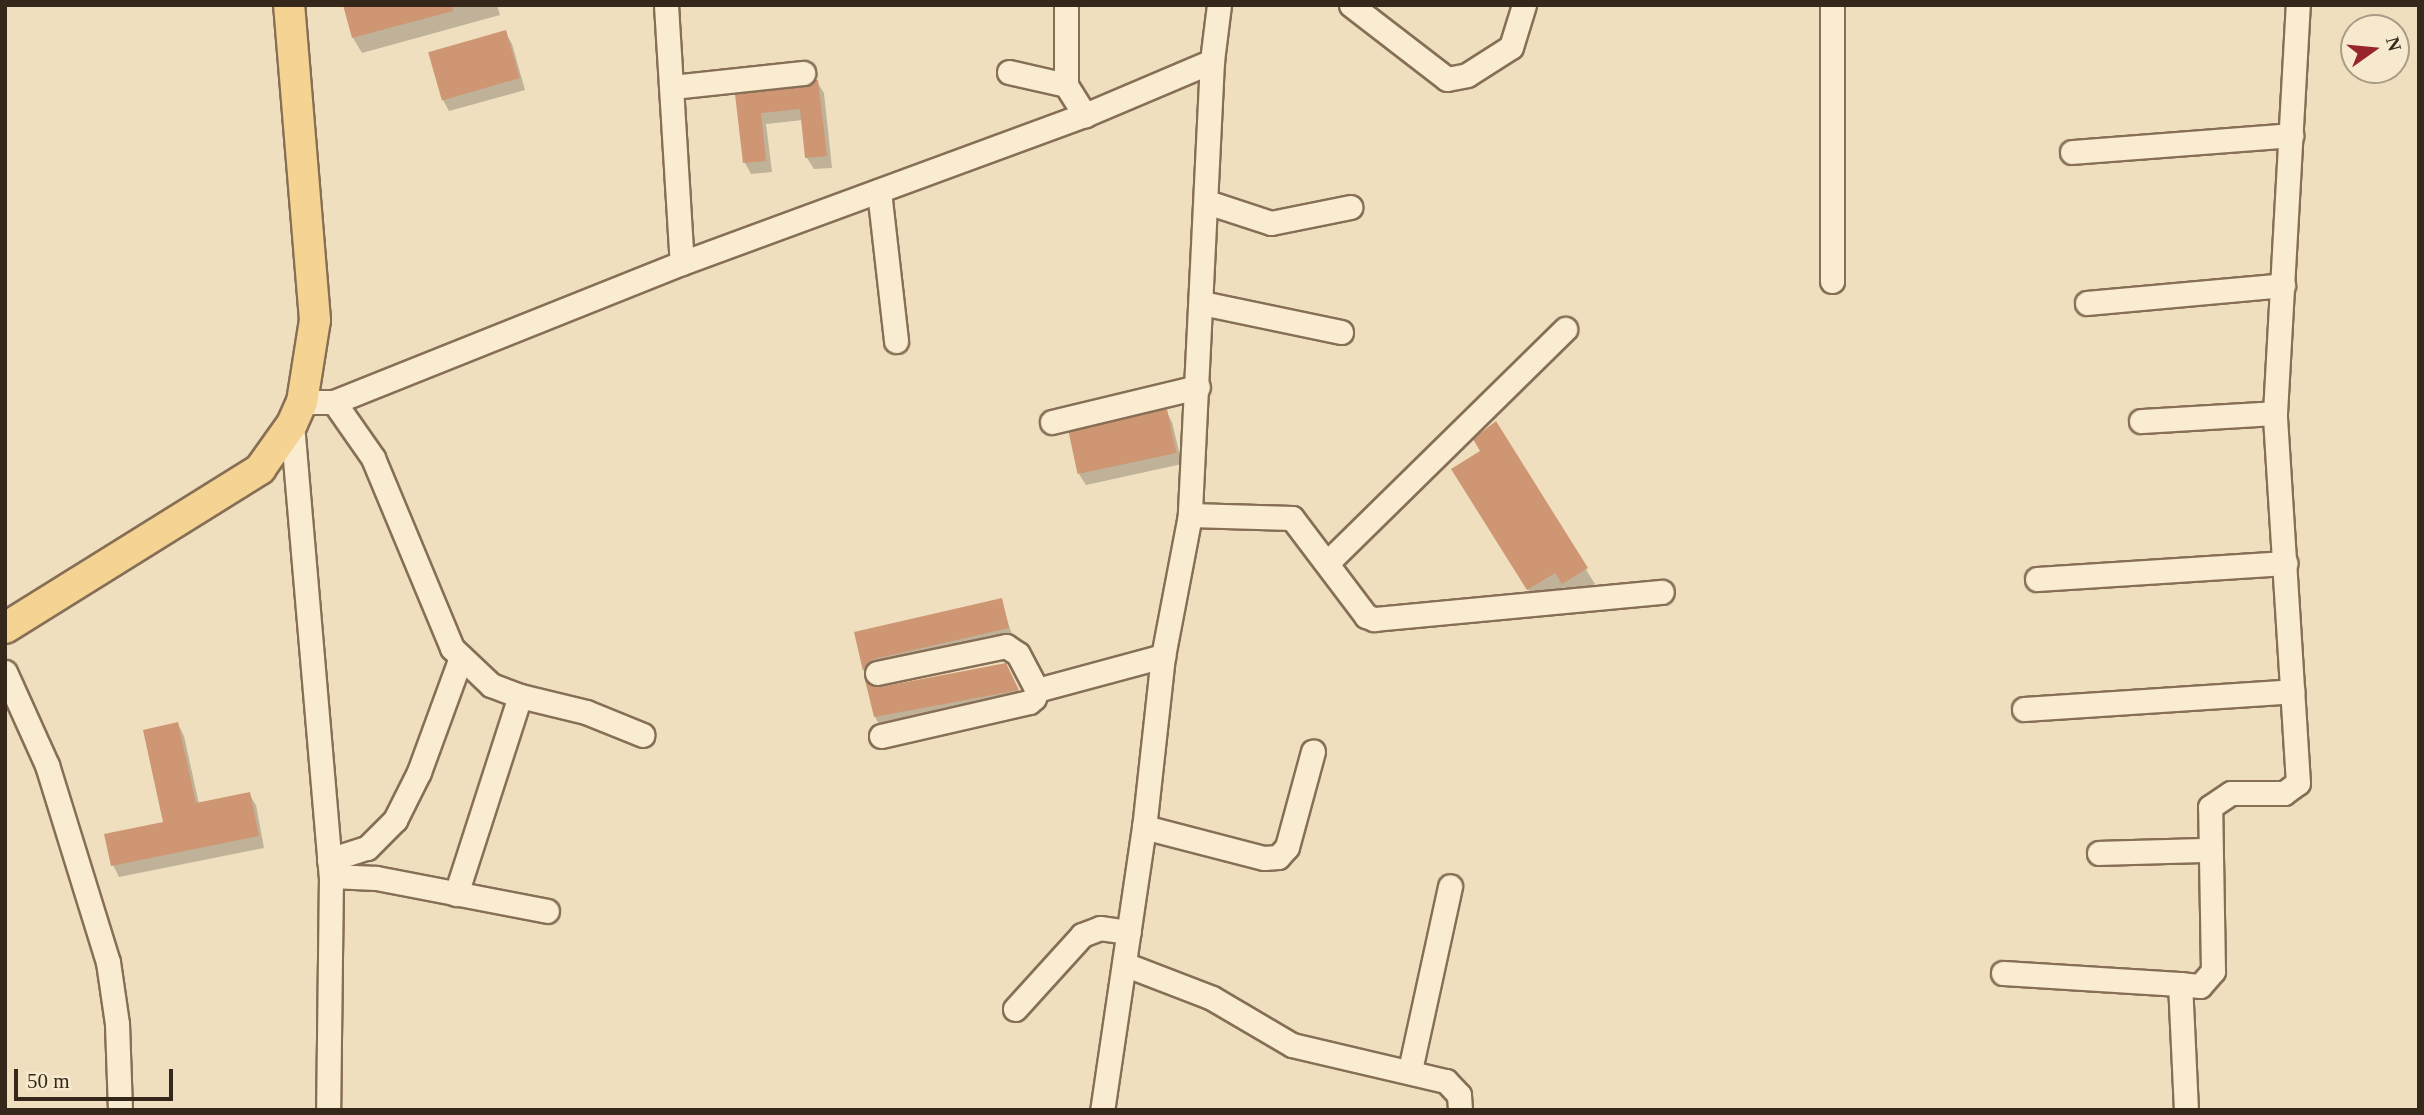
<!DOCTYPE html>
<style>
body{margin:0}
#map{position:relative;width:2424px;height:1115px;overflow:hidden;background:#efdfbe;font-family:Georgia,serif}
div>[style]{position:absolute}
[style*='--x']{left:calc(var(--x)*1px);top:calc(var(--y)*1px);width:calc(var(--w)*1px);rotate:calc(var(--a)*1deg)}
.shadow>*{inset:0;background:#0003}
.building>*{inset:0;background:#ce9672;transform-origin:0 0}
.roads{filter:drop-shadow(2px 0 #876f56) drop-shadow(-2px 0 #876f56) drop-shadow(0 2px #876f56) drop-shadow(0 -2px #876f56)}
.minor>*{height:23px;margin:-11.5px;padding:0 11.5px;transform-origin:11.5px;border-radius:11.5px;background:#faecd1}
.major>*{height:30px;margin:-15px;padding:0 15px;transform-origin:15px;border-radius:15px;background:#f4d393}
span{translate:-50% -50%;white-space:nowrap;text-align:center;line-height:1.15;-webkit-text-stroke:6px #f6e9cd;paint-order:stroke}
.frame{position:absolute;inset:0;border:7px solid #36271b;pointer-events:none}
.north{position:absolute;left:2340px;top:14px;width:70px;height:70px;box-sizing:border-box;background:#f6e9cd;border:2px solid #a99b86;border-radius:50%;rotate:75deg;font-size:19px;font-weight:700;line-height:28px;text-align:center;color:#36271b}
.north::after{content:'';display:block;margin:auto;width:24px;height:32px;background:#982529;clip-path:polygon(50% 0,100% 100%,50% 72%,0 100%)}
.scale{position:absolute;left:14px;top:1069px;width:159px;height:32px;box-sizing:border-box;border:4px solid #36271b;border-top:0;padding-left:9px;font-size:21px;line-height:24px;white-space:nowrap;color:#36271b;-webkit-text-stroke:5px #f6e9cd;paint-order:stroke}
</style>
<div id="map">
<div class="shadow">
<div style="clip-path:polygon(345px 5px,497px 5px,500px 15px,362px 53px,353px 38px)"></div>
<div style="clip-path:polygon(505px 32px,512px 44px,525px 90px,449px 111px,443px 100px)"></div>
<div style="clip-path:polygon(817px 82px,824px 93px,832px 168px,814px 169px,807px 158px,803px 120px,766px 124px,772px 172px,751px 174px,745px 163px,737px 96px,805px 89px)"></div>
<div style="clip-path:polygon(1166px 411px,1172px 422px,1182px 464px,1086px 485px,1079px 474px)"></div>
<div style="clip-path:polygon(1495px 424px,1595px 584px,1573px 598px,1565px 587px,1538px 605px,1462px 484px)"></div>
<div style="clip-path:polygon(1001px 600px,1012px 635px,878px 666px,868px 676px,865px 671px,856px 633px)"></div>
<div style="clip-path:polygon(1005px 665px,1022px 697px,879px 724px,875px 717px,868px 685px,880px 688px)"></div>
<div style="clip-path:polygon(178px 724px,184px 736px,199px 804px,249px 794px,256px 805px,264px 848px,119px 877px,113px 865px,165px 823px)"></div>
</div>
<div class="building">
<div style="clip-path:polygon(343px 5px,452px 5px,453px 11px,352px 38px)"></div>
<div style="left:506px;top:30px;width:50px;height:81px;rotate:74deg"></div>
<div style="clip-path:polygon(814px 80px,818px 80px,827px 156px,805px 158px,800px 109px,761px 113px,766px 161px,743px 163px,735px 94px,804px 87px)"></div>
<div style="left:1167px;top:409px;width:45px;height:101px;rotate:78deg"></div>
<div style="clip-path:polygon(1496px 421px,1588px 568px,1562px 584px,1555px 573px,1527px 590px,1451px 469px,1480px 451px,1473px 439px)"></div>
<div style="clip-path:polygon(1002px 598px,1009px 628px,874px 659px,867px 663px,863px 671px,854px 632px)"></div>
<div style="clip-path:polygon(1006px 663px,1019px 690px,874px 717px,865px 680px,872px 686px,880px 687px)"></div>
<div style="clip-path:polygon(178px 722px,196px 803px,250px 792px,259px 836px,111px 866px,104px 834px,163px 822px,143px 730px)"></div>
</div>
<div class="roads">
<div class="minor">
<div style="--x:666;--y:5;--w:258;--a:86.5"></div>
<div style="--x:1351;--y:5;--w:121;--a:37.6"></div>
<div style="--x:1447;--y:79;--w:20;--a:-11"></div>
<div style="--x:1467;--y:75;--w:52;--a:-32.5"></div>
<div style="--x:1511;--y:47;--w:44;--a:-72.8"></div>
<div style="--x:1212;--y:61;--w:56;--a:-82.9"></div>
<div style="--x:1009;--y:72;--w:58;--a:12.8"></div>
<div style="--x:1066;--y:85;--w:36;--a:58"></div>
<div style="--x:1066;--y:85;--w:80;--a:-90"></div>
<div style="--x:672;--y:87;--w:132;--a:-6.1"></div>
<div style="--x:2072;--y:152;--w:220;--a:-4.4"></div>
<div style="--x:879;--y:191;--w:151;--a:83.5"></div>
<div style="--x:1207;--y:202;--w:67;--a:18.2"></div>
<div style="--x:1271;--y:223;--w:81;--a:-11.4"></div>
<div style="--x:1832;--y:281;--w:276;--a:-90"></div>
<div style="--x:1202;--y:303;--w:142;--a:11.8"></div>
<div style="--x:2087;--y:303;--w:197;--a:-5.2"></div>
<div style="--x:302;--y:402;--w:32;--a:0"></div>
<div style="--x:334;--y:402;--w:375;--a:-21.8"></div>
<div style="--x:682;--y:263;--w:429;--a:-20.2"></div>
<div style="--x:1085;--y:115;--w:138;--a:-23"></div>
<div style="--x:1212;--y:61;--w:455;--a:92.8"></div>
<div style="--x:1190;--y:515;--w:144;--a:100.8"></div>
<div style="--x:1163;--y:656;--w:172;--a:96.3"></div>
<div style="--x:1144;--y:827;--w:286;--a:98.4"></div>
<div style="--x:334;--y:402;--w:68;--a:55.1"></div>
<div style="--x:373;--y:458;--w:206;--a:67.4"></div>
<div style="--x:452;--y:648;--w:54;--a:43.5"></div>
<div style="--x:491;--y:685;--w:31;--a:21"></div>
<div style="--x:520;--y:696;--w:68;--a:13.6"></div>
<div style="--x:586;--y:712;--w:61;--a:22"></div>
<div style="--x:2141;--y:421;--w:134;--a:-3.4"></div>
<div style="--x:1052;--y:422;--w:150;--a:-13.5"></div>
<div style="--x:292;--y:424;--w:454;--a:85.1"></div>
<div style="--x:331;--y:876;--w:234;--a:90.7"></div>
<div style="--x:1190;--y:515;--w:102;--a:1.7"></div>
<div style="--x:1292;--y:518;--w:123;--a:52.9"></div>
<div style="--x:1366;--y:616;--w:9;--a:21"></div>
<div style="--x:1374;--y:619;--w:289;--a:-5.4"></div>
<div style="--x:1327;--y:563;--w:334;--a:-44.5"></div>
<div style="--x:2037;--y:579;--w:249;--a:-3.7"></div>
<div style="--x:5;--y:672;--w:102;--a:65.7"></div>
<div style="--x:47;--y:765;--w:206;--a:72.8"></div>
<div style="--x:108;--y:962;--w:63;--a:81.7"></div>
<div style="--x:117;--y:1024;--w:86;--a:88"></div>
<div style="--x:877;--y:673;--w:132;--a:-11.8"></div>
<div style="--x:1006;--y:646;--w:14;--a:34"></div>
<div style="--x:1018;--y:654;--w:41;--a:62.2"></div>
<div style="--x:2024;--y:709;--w:269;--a:-3.8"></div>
<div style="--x:881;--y:736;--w:152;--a:-12.9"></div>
<div style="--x:1029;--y:702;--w:6;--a:-39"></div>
<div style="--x:1034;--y:698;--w:9;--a:-69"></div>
<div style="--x:1037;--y:690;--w:131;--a:-15.1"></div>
<div style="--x:1144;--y:827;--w:124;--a:14.5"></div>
<div style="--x:1264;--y:858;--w:14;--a:-4"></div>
<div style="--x:1278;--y:857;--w:13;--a:-48"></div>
<div style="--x:1287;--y:847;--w:99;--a:-74.8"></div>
<div style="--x:2099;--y:853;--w:110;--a:-1.6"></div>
<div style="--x:329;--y:860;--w:40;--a:-18"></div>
<div style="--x:367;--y:848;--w:40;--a:-45"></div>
<div style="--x:395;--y:820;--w:54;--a:-63.4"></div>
<div style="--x:419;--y:772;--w:122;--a:-69.9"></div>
<div style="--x:331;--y:876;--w:45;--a:2.5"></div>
<div style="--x:376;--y:878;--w:174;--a:10.9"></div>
<div style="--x:456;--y:894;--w:208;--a:-72.1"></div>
<div style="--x:1124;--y:964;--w:94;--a:21.1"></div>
<div style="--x:1212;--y:998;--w:93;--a:30.4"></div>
<div style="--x:1292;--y:1045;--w:158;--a:13.2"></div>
<div style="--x:1446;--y:1081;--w:19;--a:47"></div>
<div style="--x:1459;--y:1095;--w:15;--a:86"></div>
<div style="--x:2003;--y:973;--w:177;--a:3.6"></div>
<div style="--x:1015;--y:1009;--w:100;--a:-47.8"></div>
<div style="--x:1082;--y:935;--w:19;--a:-21"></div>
<div style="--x:1100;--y:928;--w:29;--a:8"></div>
<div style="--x:1410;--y:1070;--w:188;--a:-77.7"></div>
<div style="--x:2186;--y:1110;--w:126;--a:-92.7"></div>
<div style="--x:2180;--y:984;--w:20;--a:6"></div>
<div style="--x:2200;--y:986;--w:20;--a:-49"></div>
<div style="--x:2213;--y:971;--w:164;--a:-91"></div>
<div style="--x:2210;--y:807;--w:25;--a:-34"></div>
<div style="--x:2231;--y:793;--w:53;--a:0"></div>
<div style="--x:2284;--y:793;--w:17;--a:-36"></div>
<div style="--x:2298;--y:783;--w:371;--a:-93.6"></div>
<div style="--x:2275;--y:413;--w:409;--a:-86.8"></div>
</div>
<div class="major">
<div style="--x:5;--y:628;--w:301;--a:-31.9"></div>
<div style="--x:260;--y:469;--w:55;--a:-54.6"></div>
<div style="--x:292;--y:424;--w:24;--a:-66"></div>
<div style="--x:302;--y:402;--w:83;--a:-81"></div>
<div style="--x:315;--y:320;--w:316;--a:-94.7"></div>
</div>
</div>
<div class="frame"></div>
<div class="north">N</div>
<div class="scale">50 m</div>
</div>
